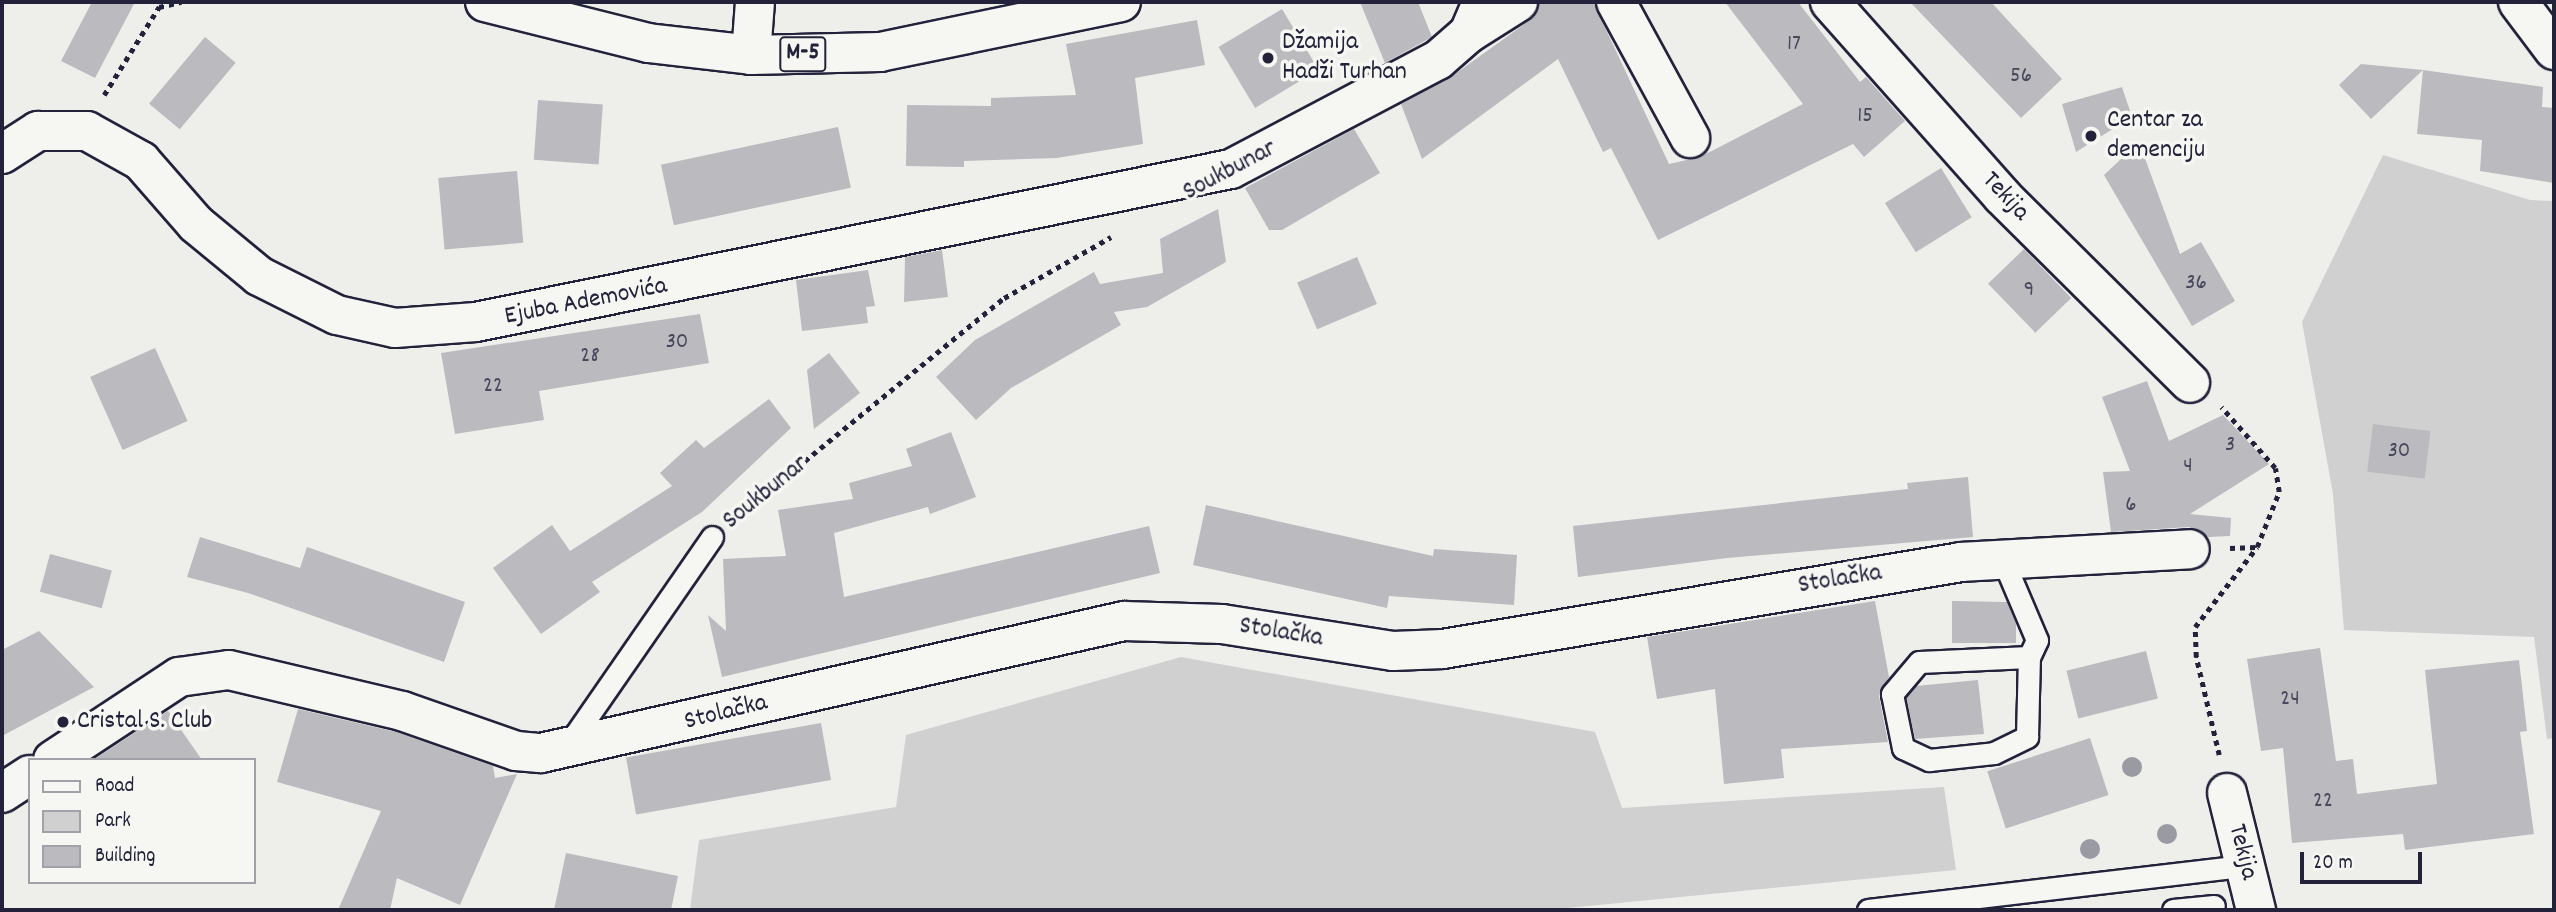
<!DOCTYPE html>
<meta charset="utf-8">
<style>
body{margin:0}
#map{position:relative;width:2556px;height:912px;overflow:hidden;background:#eeeeeb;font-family:Dekko,sans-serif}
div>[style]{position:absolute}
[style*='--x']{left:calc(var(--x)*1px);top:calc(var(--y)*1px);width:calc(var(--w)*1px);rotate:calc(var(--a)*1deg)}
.green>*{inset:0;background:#d0d0d1}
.building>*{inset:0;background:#bbbbbf;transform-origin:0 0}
.path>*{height:4.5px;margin-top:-2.25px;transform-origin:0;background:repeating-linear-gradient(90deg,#22223b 0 5px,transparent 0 10px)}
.roads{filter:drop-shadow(2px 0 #22223b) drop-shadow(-2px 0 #22223b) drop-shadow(0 2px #22223b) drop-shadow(0 -2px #22223b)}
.service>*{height:21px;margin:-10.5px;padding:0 10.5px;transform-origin:10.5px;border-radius:10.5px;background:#f6f6f2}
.minor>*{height:38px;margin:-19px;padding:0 19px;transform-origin:19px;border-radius:19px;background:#f6f6f2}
.primary>*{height:38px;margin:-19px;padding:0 19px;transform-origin:19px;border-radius:19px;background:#f6f6f2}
.trees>*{width:20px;height:20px;margin:-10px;border-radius:50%;background:#9a9aa3}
.dots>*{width:19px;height:19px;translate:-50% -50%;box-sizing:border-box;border:4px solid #f6f6f2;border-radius:50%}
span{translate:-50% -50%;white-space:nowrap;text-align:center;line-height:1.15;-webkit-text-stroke:7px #f6f6f2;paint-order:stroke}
.number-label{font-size:23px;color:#48485c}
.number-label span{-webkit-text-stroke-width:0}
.shield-label span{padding:2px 5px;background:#f6f6f2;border:2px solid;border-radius:5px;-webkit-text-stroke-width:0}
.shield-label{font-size:24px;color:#22223b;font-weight:700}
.poi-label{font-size:26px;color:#22223b}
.left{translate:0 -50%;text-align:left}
.street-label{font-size:26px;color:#22223b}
.frame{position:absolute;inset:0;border:4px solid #22223b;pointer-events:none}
.legend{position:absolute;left:28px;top:758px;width:228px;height:126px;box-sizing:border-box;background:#f6f6f2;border:2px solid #a1a1a9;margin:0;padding:9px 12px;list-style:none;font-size:21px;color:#22223b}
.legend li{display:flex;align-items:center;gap:14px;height:35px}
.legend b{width:35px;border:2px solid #a1a1a9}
.scale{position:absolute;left:2300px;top:852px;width:122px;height:32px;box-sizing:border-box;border:4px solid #22223b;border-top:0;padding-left:9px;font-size:21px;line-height:24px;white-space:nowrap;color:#22223b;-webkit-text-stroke:5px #f6f6f2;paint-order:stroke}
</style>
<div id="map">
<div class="green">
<div style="clip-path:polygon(2383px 155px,2530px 200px,2554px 201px,2554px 738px,2547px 739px,2534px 637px,2344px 630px,2333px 494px,2302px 322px)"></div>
<div style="clip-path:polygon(1181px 657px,1595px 732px,1622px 808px,1944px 787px,1956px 870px,1547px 910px,690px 910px,699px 840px,896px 807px,906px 735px)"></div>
</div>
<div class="building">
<div style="clip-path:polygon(92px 2px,135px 2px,95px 78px,61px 61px)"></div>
<div style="clip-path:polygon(1360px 2px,1418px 2px,1432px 37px,1385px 63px)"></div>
<div style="clip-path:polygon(1540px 2px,1593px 2px,1669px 164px,1700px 157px,1803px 104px,1725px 2px,1798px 2px,1860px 82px,1866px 77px,1905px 121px,1864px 157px,1853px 144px,1658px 240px,1611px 148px,1603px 152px,1558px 59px,1422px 159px,1401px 104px,1448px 79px,1530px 20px)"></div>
<div style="clip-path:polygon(1910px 2px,1991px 2px,2062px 79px,2021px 118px)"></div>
<div style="left:1282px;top:9px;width:71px;height:74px;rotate:59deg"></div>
<div style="clip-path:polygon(1197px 20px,1205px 65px,1135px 78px,1143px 144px,1057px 158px,964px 161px,964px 167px,906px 166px,907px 105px,991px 106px,991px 98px,1076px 95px,1066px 44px)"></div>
<div style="left:205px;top:37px;width:40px;height:87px;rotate:40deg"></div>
<div style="clip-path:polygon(2361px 64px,2423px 70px,2371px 119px,2339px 85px)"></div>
<div style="clip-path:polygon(2423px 70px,2543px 87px,2542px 107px,2554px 108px,2554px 183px,2480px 171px,2482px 140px,2417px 134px)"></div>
<div style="clip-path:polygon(2122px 87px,2132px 117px,2076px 152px,2062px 104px)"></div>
<div style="left:538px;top:100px;width:65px;height:60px;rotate:4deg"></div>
<div style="left:838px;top:127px;width:62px;height:181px;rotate:78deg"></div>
<div style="clip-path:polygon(1354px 129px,1380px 173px,1282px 230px,1269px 230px,1245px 188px)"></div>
<div style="clip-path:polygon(2139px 142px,2180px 254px,2201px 242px,2235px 301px,2192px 326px,2104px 175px)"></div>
<div style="left:1941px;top:168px;width:58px;height:66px;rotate:58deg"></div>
<div style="left:517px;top:171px;width:72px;height:79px;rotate:85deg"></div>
<div style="clip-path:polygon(1218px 209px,1226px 262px,1147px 307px,1114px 312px,1121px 325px,1011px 388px,976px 420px,936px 377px,975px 340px,1094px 272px,1100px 284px,1163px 273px,1160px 239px)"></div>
<div style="left:2024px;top:249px;width:68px;height:50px;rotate:46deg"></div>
<div style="clip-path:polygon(942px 250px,948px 297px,904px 302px,905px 257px)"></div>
<div style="left:1357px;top:257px;width:51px;height:65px;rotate:67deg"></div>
<div style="clip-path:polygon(868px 270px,875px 306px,866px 307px,868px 323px,802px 331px,796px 280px)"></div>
<div style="clip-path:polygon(700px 314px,709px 363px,539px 391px,544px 420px,455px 434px,441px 353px)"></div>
<div style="left:155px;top:348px;width:80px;height:71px;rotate:66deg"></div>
<div style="clip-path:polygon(829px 353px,860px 393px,814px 429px,807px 370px)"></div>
<div style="clip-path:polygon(2147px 381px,2169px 441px,2223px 415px,2269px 464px,2190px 514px,2231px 518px,2230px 536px,2208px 537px,2189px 527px,2111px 532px,2103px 472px,2130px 471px,2102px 397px)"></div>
<div style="clip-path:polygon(769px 399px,791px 428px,702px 512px,592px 582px,600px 592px,541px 634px,493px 568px,552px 525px,570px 551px,672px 486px,660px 473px,696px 440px,704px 448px)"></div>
<div style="left:2373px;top:424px;width:58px;height:48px;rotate:7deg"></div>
<div style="clip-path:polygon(951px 432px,976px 497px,930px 514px,928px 507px,834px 533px,844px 597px,1149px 526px,1160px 573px,722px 677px,708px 615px,726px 631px,723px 559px,786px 556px,778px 510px,853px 499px,849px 483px,912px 466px,906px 449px)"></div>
<div style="clip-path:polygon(1968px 477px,1973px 537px,1727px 558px,1578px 577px,1573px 526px,1908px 489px,1907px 483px)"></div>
<div style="clip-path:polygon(1206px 505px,1433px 556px,1434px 549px,1517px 555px,1514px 605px,1389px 596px,1387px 608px,1193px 565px)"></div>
<div style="clip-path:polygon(200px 537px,300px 568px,307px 547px,465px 602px,444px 662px,248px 593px,187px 577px)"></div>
<div style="left:50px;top:554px;width:64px;height:39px;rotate:15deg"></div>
<div style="clip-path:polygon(1875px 601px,1889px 677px,1879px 696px,1888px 742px,1781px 749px,1784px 778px,1724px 784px,1715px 689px,1657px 699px,1647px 637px)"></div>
<div style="clip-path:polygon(1952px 601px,2007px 602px,2016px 624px,2016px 643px,1952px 643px)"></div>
<div style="clip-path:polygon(39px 631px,94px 687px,2px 736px,2px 650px)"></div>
<div style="clip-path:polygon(2320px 648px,2336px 761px,2353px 759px,2357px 794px,2437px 784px,2425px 670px,2519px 660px,2527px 731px,2520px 732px,2534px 834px,2405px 850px,2403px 834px,2292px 843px,2283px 748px,2261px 751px,2247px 659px)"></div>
<div style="left:2146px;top:651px;width:49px;height:82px;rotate:76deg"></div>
<div style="clip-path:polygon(1978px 680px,1984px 734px,1915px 739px,1906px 698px,1916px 686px)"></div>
<div style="clip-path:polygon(298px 709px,396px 732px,493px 766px,495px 778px,517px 774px,460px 905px,397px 878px,390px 910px,338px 910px,381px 811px,277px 782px)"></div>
<div style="clip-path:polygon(168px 711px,202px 760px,93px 760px)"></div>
<div style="left:821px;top:723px;width:58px;height:198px;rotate:80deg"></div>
<div style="left:2090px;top:738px;width:60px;height:108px;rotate:72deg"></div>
<div style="clip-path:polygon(566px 853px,678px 876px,671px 910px,554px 910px)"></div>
</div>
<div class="path">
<div style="--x:104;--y:95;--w:104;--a:-58"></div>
<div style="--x:159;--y:7;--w:23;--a:-13"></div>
<div style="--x:735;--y:518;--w:348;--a:-39.3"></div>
<div style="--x:1004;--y:298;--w:123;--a:-29.7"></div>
<div style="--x:2230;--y:548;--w:26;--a:-2"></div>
<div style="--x:2219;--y:755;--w:101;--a:-103.2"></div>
<div style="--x:2196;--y:657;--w:30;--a:-92"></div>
<div style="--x:2195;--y:627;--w:101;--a:-52.2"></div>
<div style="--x:2257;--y:547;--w:59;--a:-68.2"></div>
<div style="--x:2279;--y:492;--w:24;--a:-99"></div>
<div style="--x:2275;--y:468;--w:81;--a:-131.5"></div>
<div style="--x:500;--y:910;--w:1;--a:-45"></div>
</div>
<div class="roads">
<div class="service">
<div style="--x:2003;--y:560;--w:87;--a:67"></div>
<div style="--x:2037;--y:640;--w:19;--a:115"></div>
<div style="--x:2029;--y:657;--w:110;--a:177.4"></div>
<div style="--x:1919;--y:662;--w:42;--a:130.2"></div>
<div style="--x:1892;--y:694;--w:55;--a:78.5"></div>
<div style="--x:1903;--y:748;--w:29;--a:25"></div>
<div style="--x:1929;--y:760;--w:65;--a:-6.1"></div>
<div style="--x:1994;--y:753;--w:37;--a:-26"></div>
<div style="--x:2027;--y:737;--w:80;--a:-88.6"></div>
<div style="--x:568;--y:745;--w:253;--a:-55.3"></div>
<div style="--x:1868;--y:910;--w:380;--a:-6.7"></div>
<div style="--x:2173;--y:910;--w:41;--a:-5.6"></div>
</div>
<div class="minor">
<div style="--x:1616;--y:2;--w:155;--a:61.4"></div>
<div style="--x:1830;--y:2;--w:259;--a:48.4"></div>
<div style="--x:2002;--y:196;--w:265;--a:44.8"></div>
<div style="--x:2518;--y:2;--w:60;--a:53.1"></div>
<div style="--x:1469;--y:33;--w:58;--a:-32.3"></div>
<div style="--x:751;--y:55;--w:53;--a:-85.7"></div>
<div style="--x:2;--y:154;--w:43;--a:-32.6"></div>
<div style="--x:38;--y:131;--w:49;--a:0"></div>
<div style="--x:87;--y:131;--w:62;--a:29.1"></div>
<div style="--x:141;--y:161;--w:84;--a:48.9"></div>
<div style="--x:196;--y:224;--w:82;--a:39.5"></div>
<div style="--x:259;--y:276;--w:87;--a:26.6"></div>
<div style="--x:337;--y:315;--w:59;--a:12.6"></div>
<div style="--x:395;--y:328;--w:81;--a:-4.2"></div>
<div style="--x:476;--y:322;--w:770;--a:-11.46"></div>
<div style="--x:1231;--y:169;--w:234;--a:-27.8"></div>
<div style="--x:1438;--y:60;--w:41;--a:-41.1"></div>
<div style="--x:1469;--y:33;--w:34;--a:-67"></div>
<div style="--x:53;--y:760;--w:151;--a:-33.4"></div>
<div style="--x:179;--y:677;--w:50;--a:-8"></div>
<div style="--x:229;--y:670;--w:178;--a:13.3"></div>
<div style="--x:402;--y:711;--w:121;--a:19.3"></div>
<div style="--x:516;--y:751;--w:25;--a:5"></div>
<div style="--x:541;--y:753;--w:598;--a:-12.76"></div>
<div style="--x:1124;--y:621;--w:98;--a:1.8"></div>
<div style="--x:1222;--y:624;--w:173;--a:9"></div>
<div style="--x:1393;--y:651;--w:50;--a:-2.3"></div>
<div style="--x:1443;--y:649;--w:525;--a:-9.53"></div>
<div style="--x:1961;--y:562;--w:229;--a:-3.2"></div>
<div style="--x:2;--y:793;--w:33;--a:-33"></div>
<div style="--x:2227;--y:793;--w:121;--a:76.1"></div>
</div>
<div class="primary">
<div style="--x:485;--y:2;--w:168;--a:14.1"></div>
<div style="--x:648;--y:43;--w:104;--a:6.6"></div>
<div style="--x:751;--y:55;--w:129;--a:-1.3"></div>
<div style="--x:880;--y:52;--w:246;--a:-11.7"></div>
</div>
</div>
<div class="trees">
<div style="left:2132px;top:767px"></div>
<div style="left:2167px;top:834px"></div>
<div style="left:2090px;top:849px"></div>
</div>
<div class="dots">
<div style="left:1268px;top:58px;background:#22223b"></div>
<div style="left:2091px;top:136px;background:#22223b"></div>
<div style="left:63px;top:722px;background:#22223b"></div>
</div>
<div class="number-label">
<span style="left:1794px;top:45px">17</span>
<span style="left:2021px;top:77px">56</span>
<span style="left:1865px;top:117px">15</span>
<span style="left:2196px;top:284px">36</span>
<span style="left:2029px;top:291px">9</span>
<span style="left:677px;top:343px">30</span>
<span style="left:590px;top:357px">28</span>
<span style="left:493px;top:387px">22</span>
<span style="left:2230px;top:446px">3</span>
<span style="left:2399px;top:452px">30</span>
<span style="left:2188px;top:467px">4</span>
<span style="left:2131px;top:506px">6</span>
<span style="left:2290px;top:700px">24</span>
<span style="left:2323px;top:802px">22</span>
</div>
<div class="shield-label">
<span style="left:803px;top:54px">M-5</span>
</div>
<div class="poi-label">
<span class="left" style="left:1282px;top:58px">Džamija<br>Hadži Turhan</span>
<span class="left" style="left:2107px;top:136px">Centar za<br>demenciju</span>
<span class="left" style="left:77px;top:722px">Cristal S. Club</span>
</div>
<div class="street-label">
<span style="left:1230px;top:171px;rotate:-28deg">Soukbunar</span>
<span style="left:2005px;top:197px;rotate:47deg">Tekija</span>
<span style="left:586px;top:302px;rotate:-11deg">Ejuba Ademovića</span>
<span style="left:766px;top:493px;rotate:-39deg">Soukbunar</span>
<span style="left:1840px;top:580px;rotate:-9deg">Stolačka</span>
<span style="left:1281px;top:633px;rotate:9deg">Stolačka</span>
<span style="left:726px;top:713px;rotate:-14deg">Stolačka</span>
<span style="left:2242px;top:852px;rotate:76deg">Tekija</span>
</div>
<div class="frame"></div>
<ul class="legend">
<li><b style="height:9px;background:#f6f6f2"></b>Road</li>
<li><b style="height:19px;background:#d0d0d1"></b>Park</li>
<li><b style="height:19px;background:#bbbbbf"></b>Building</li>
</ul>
<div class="scale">20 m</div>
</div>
